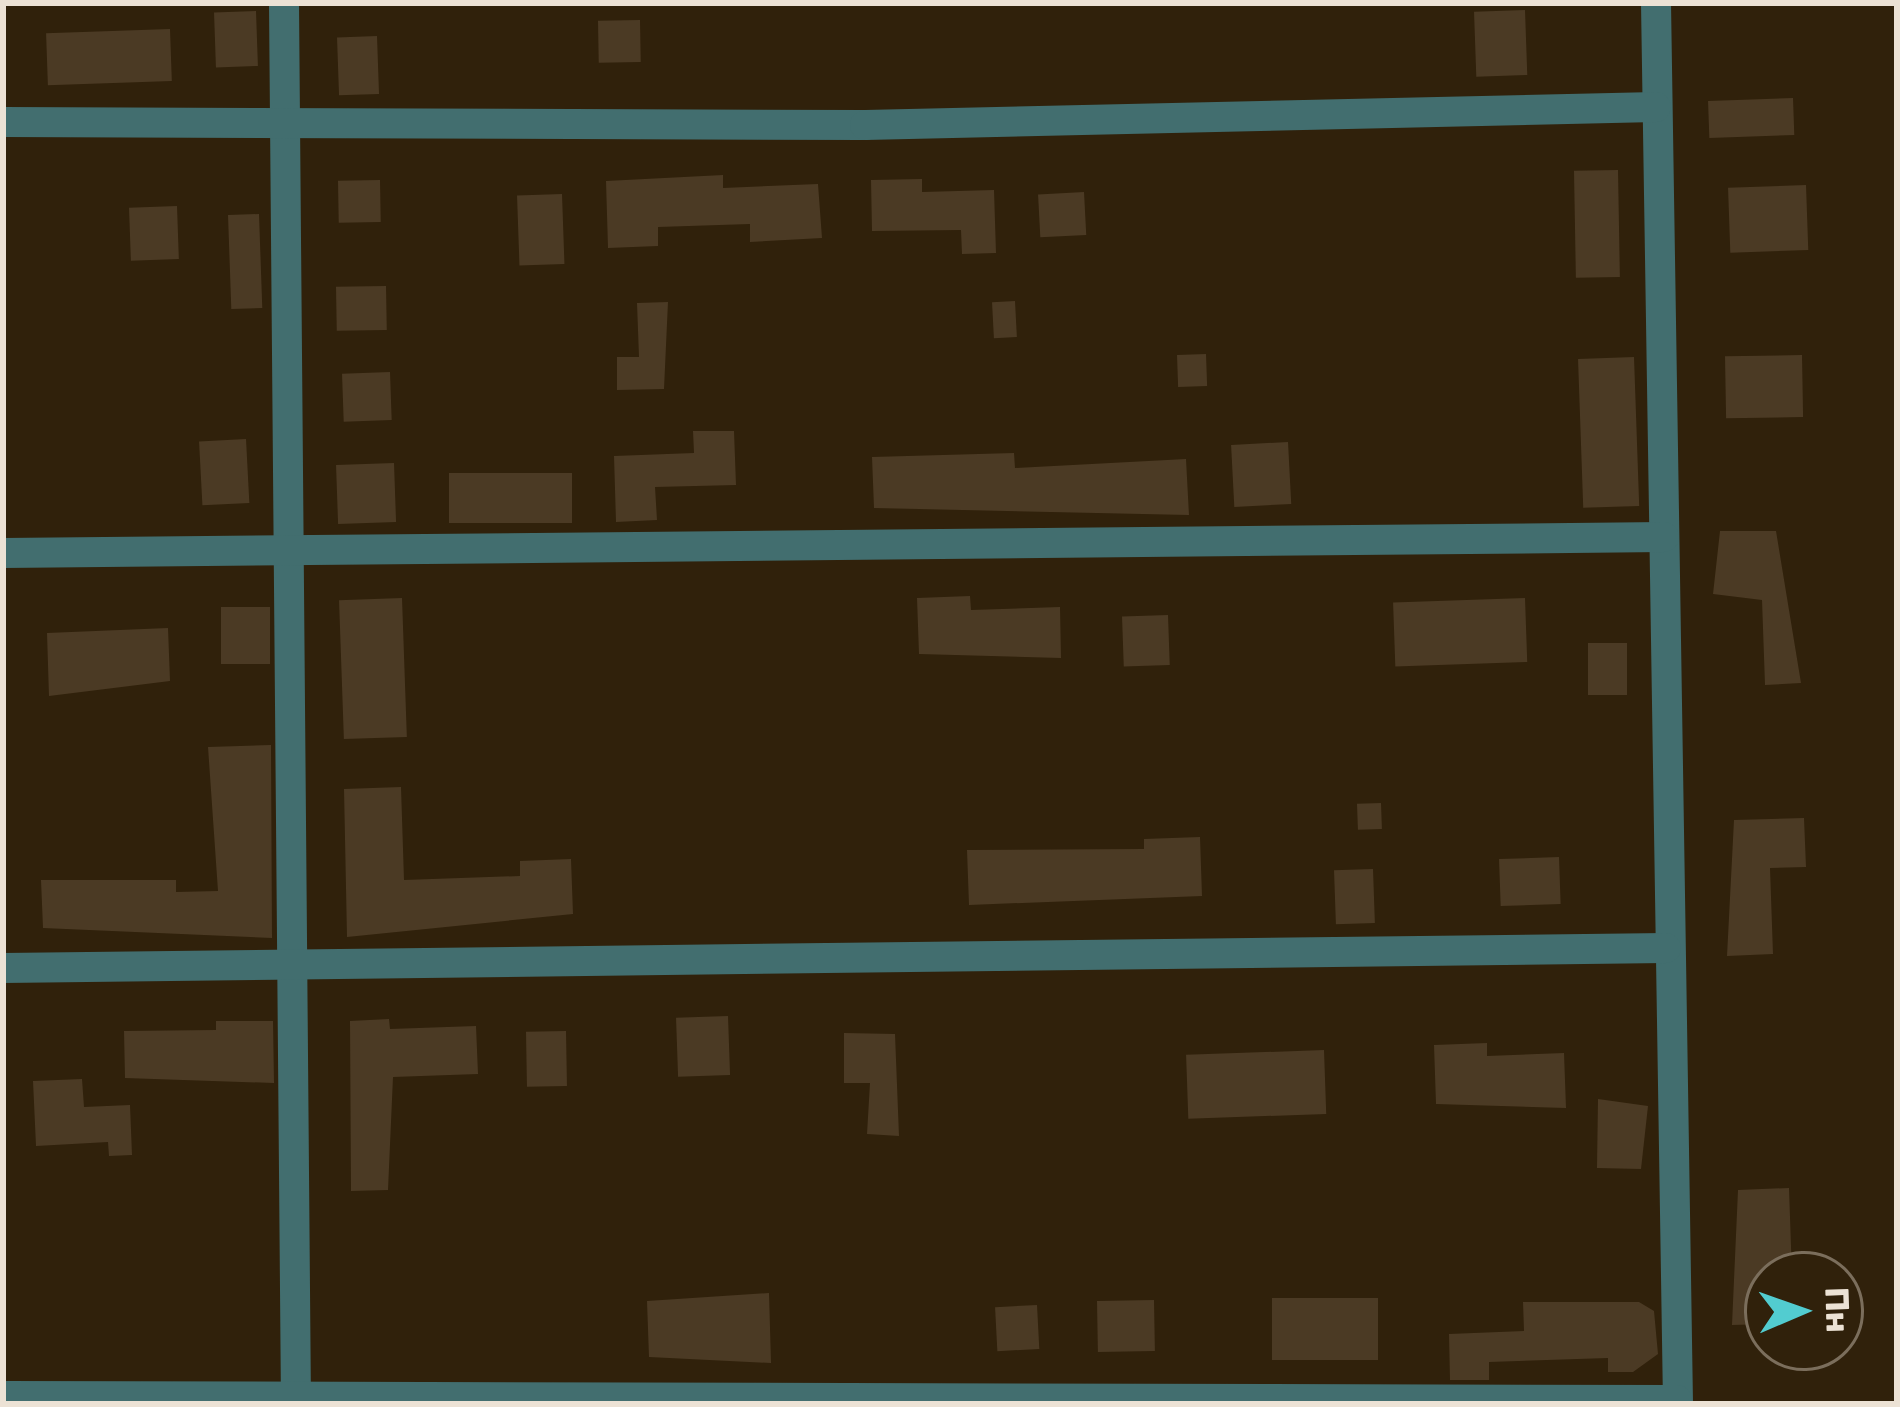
<!DOCTYPE html>
<meta charset="utf-8">
<style>
body{margin:0}
#map{position:relative;width:1900px;height:1407px;overflow:hidden;background:#30210b;font-family:Rubik,sans-serif}
div>[style]{position:absolute}
[style*='--x']{left:calc(var(--x)*1px);top:calc(var(--y)*1px);width:calc(var(--w)*1px);rotate:calc(var(--a)*1deg)}
.building>*{inset:0;background:#4b3a24;transform-origin:0 0}
.minor>*{height:30px;margin:-15px;padding:0 15px;transform-origin:15px;border-radius:15px;background:#426e6f}
span{translate:-50% -50%;white-space:nowrap;text-align:center;line-height:1.15;-webkit-text-stroke:9px #30210b;paint-order:stroke}
.frame{position:absolute;inset:0;border:6px solid #ece2d5;pointer-events:none}
.north{position:absolute;left:1744px;top:1251px;width:120px;height:120px;box-sizing:border-box;background:#30210b;border:3px solid #7b6e5c;border-radius:50%;rotate:88deg;font-size:33px;font-weight:700;line-height:48px;text-align:center;color:#ece2d5}
.north::after{content:'';display:block;margin:auto;width:42px;height:54px;background:#52ccd0;clip-path:polygon(50% 0,100% 100%,50% 72%,0 100%)}
</style>
<div id="map">
<div class="building">
<div style="left:1525px;top:10px;width:65px;height:51px;rotate:88deg"></div>
<div style="left:256px;top:11px;width:55px;height:42px;rotate:88deg"></div>
<div style="left:640px;top:20px;width:42px;height:42px;rotate:89deg"></div>
<div style="left:170px;top:29px;width:52px;height:124px;rotate:88deg"></div>
<div style="left:377px;top:36px;width:58px;height:40px;rotate:88deg"></div>
<div style="left:1793px;top:98px;width:37px;height:85px;rotate:88deg"></div>
<div style="left:1618px;top:170px;width:107px;height:44px;rotate:89deg"></div>
<div style="clip-path:polygon(723px 175px,723px 188px,818px 184px,822px 238px,750px 242px,750px 224px,658px 227px,658px 246px,608px 248px,606px 181px)"></div>
<div style="clip-path:polygon(922px 179px,922px 192px,994px 190px,996px 253px,962px 254px,961px 230px,872px 231px,871px 180px)"></div>
<div style="left:380px;top:180px;width:42px;height:42px;rotate:89deg"></div>
<div style="left:1806px;top:185px;width:65px;height:78px;rotate:88deg"></div>
<div style="left:1084px;top:192px;width:43px;height:46px;rotate:87deg"></div>
<div style="left:562px;top:194px;width:70px;height:45px;rotate:88deg"></div>
<div style="left:177px;top:206px;width:53px;height:48px;rotate:88deg"></div>
<div style="left:259px;top:214px;width:94px;height:31px;rotate:88deg"></div>
<div style="left:386px;top:286px;width:44px;height:50px;rotate:89deg"></div>
<div style="left:1015px;top:301px;width:36px;height:23px;rotate:87deg"></div>
<div style="clip-path:polygon(668px 302px,664px 389px,617px 390px,617px 357px,639px 357px,637px 303px)"></div>
<div style="left:1206px;top:354px;width:32px;height:29px;rotate:88deg"></div>
<div style="left:1802px;top:355px;width:62px;height:77px;rotate:89deg"></div>
<div style="left:1634px;top:357px;width:149px;height:56px;rotate:88deg"></div>
<div style="left:390px;top:372px;width:48px;height:48px;rotate:88deg"></div>
<div style="clip-path:polygon(693px 431px,734px 431px,736px 485px,655px 487px,657px 520px,616px 522px,614px 456px,694px 453px)"></div>
<div style="left:246px;top:439px;width:64px;height:47px;rotate:87deg"></div>
<div style="left:1288px;top:442px;width:62px;height:57px;rotate:87deg"></div>
<div style="clip-path:polygon(1014px 453px,1015px 468px,1186px 459px,1189px 515px,874px 508px,872px 457px)"></div>
<div style="left:394px;top:463px;width:59px;height:58px;rotate:88deg"></div>
<div style="left:449px;top:473px;width:123px;height:50px"></div>
<div style="clip-path:polygon(1720px 531px,1776px 531px,1801px 683px,1765px 685px,1762px 600px,1713px 594px)"></div>
<div style="clip-path:polygon(970px 596px,971px 610px,1060px 607px,1061px 658px,919px 654px,917px 598px)"></div>
<div style="left:402px;top:598px;width:139px;height:63px;rotate:88deg"></div>
<div style="left:1525px;top:598px;width:64px;height:132px;rotate:88deg"></div>
<div style="left:270px;top:607px;width:57px;height:49px;rotate:90deg"></div>
<div style="left:1168px;top:615px;width:50px;height:46px;rotate:88deg"></div>
<div style="clip-path:polygon(168px 628px,170px 681px,49px 696px,47px 633px)"></div>
<div style="left:1588px;top:643px;width:39px;height:52px"></div>
<div style="clip-path:polygon(271px 745px,272px 938px,43px 928px,41px 880px,176px 880px,176px 892px,218px 891px,208px 747px)"></div>
<div style="clip-path:polygon(401px 787px,404px 880px,520px 876px,520px 861px,571px 859px,573px 914px,347px 937px,344px 789px)"></div>
<div style="left:1381px;top:803px;width:26px;height:24px;rotate:88deg"></div>
<div style="clip-path:polygon(1804px 818px,1806px 867px,1770px 868px,1773px 954px,1727px 956px,1734px 820px)"></div>
<div style="clip-path:polygon(1200px 837px,1202px 896px,969px 905px,967px 850px,1144px 849px,1144px 839px)"></div>
<div style="left:1559px;top:857px;width:47px;height:60px;rotate:88deg"></div>
<div style="left:1373px;top:869px;width:54px;height:39px;rotate:88deg"></div>
<div style="left:728px;top:1016px;width:59px;height:52px;rotate:88deg"></div>
<div style="clip-path:polygon(389px 1019px,390px 1029px,476px 1026px,478px 1074px,393px 1077px,388px 1190px,351px 1191px,350px 1021px)"></div>
<div style="clip-path:polygon(216px 1021px,273px 1021px,274px 1083px,125px 1078px,124px 1031px,216px 1030px)"></div>
<div style="left:566px;top:1031px;width:55px;height:40px;rotate:89deg"></div>
<div style="clip-path:polygon(844px 1033px,895px 1034px,899px 1136px,867px 1134px,870px 1083px,844px 1083px)"></div>
<div style="clip-path:polygon(1487px 1043px,1487px 1056px,1564px 1053px,1566px 1108px,1436px 1104px,1434px 1045px)"></div>
<div style="left:1324px;top:1050px;width:64px;height:138px;rotate:88deg"></div>
<div style="clip-path:polygon(82px 1079px,84px 1107px,130px 1105px,132px 1155px,109px 1156px,108px 1142px,36px 1146px,33px 1081px)"></div>
<div style="clip-path:polygon(1598px 1099px,1648px 1106px,1641px 1169px,1597px 1168px)"></div>
<div style="clip-path:polygon(1789px 1188px,1792px 1275px,1768px 1275px,1768px 1324px,1732px 1325px,1738px 1190px)"></div>
<div style="clip-path:polygon(769px 1293px,771px 1363px,649px 1357px,647px 1301px)"></div>
<div style="left:1272px;top:1298px;width:106px;height:62px"></div>
<div style="left:1154px;top:1300px;width:51px;height:57px;rotate:89deg"></div>
<div style="clip-path:polygon(1523px 1302px,1639px 1302px,1654px 1311px,1658px 1354px,1633px 1372px,1608px 1372px,1608px 1358px,1489px 1362px,1489px 1380px,1450px 1380px,1449px 1334px,1524px 1331px)"></div>
<div style="left:1037px;top:1305px;width:44px;height:42px;rotate:87deg"></div>
</div>
<div class="minor">
<div style="--x:284;--y:3;--w:1401;--a:89.51"></div>
<div style="--x:1656;--y:3;--w:1401;--a:89.1"></div>
<div style="--x:3;--y:122;--w:862;--a:0.2"></div>
<div style="--x:865;--y:125;--w:791;--a:-1.3"></div>
<div style="--x:3;--y:553;--w:1661;--a:-0.55"></div>
<div style="--x:3;--y:968;--w:1663;--a:-0.69"></div>
<div style="--x:3;--y:1396;--w:1674;--a:0.14"></div>
</div>
<div class="frame"></div>
<div class="north">Пн</div>
</div>
